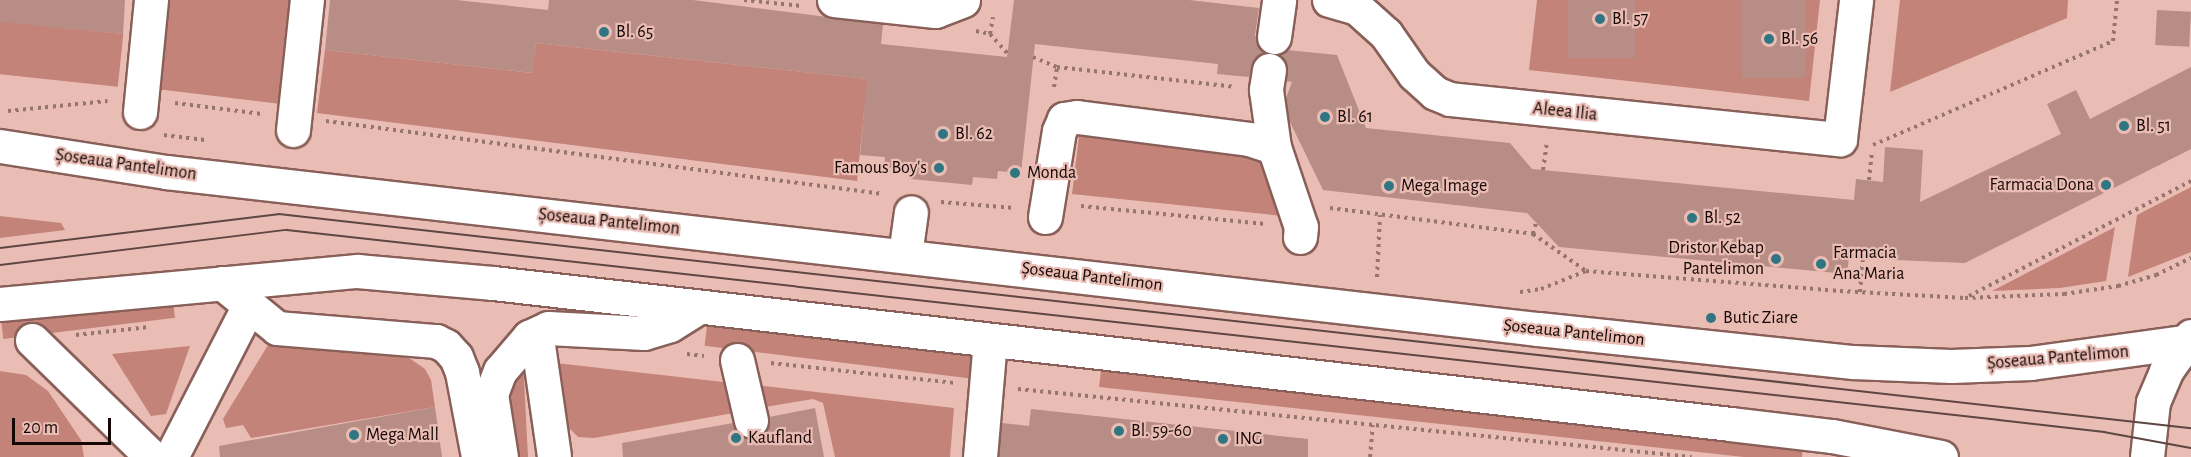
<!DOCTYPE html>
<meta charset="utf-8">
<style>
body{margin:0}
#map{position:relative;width:2191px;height:457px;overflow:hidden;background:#e9bcb4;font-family:"Alegreya Sans",sans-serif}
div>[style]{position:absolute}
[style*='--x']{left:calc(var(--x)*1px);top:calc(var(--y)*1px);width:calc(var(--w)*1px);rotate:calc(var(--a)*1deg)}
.green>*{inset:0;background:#c48378;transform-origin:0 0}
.building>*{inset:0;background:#b88d86;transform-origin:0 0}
.path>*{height:4px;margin-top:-2px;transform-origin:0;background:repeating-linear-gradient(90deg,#96756f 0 3px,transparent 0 7.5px)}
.roads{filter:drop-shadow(2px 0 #886059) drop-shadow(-2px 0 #886059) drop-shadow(0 2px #886059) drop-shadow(0 -2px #886059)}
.minor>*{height:33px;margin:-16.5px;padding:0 16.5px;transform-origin:16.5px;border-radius:16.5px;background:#fff}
.major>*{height:33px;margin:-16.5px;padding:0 16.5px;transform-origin:16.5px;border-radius:16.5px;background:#fff}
.tram>*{height:1.5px;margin:-0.75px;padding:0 0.75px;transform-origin:0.75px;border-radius:0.75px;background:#5e4642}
.dots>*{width:16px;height:16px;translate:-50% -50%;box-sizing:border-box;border:3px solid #e9bcb4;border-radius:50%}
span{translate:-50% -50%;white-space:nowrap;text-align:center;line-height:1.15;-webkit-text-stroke:4.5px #e9bcb4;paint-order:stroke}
.poi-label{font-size:18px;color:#150705}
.left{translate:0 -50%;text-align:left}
.right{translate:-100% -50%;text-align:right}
.street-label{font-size:18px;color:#150705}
.scale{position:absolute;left:12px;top:418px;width:99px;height:27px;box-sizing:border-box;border:3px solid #150705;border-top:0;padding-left:8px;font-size:18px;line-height:21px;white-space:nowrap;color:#150705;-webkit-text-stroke:4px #e9bcb4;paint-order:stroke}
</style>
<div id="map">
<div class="green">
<div style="clip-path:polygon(159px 0,302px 0,289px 105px,148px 88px)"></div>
<div style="clip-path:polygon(1537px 0,1820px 0,1809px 101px,1529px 70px)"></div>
<div style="clip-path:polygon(1900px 0,2068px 0,2067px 18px,1890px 92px)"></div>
<div style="left:0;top:21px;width:124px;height:53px;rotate:6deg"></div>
<div style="clip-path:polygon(536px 43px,877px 80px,864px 112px,857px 181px,317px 113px,325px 50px,532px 73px)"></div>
<div style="clip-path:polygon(1080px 128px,1261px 149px,1283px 216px,1072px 194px)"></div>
<div style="clip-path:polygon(2191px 187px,2191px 252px,2128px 277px,2137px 215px)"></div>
<div style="clip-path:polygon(0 216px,61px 223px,65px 230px,0 238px)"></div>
<div style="clip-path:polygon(2115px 227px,2106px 281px,2060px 288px,1992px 291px)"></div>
<div style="left:172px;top:293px;width:25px;height:173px;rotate:83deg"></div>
<div style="left:708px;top:318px;width:270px;height:28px;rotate:7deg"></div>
<div style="clip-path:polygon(271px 340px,405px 355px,425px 369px,431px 380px,435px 407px,251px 438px,243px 425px,226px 428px,223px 419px)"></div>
<div style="clip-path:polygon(190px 346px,166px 414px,151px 416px,112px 354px)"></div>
<div style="clip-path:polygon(523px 361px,528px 457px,508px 457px,505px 384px)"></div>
<div style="clip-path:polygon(1102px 362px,1804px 439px,1802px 457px,1744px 457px,1099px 387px)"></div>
<div style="clip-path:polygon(556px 363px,732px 383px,739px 412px,594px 438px,578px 437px,569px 428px)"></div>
<div style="clip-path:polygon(0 371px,26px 375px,48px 391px,81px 440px,84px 457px,0 457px)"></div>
<div style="clip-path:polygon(755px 385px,954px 408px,950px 457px,835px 457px,823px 403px,813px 399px,759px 408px)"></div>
</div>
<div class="building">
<div style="clip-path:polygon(0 0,125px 0,123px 34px,0 22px)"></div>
<div style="clip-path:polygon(330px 0,456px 0,548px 10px,549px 0,693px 0,883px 24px,881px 44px,1007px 57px,1014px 0,1189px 0,1259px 8px,1255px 35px,1263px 52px,1254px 59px,1249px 77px,1217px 74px,1218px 64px,1035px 44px,1021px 173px,998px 171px,997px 179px,973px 177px,972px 185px,911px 179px,912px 170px,884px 167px,885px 157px,860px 155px,867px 79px,536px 43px,533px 73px,325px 50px)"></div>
<div style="left:1568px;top:0;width:67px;height:58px"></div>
<div style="left:1742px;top:0;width:63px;height:78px"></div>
<div style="left:2157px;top:10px;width:34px;height:35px;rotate:3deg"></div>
<div style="clip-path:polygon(1287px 50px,1337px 55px,1366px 128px,1510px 143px,1532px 169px,1854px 200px,1856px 179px,1883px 182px,1885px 147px,1923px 150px,1920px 202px,2061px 134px,2047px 104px,2076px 90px,2090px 119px,2191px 67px,2191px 149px,1965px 263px,1849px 258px,1847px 274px,1559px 247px,1527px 213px,1323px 190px,1289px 120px,1286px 98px,1292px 82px,1286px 81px,1287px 64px,1279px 55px)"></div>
<div style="clip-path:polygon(435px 407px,442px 457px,220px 457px,219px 446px)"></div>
<div style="clip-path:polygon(815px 408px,824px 457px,623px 457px,622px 443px,733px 423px,738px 433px,756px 438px,764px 433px,769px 417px)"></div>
<div style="clip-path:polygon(1031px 409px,1308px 439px,1308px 457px,999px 457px,1002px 423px,1029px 426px)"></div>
</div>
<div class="path">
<div style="--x:744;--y:0;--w:58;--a:5.9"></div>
<div style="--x:976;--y:31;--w:14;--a:12"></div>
<div style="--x:990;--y:34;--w:27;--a:48"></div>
<div style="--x:990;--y:34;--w:17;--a:-80"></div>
<div style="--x:1033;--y:57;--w:26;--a:23"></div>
<div style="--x:1057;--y:67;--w:178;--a:6.4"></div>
<div style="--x:1054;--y:87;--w:20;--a:-81"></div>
<div style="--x:175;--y:103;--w:88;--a:7.2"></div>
<div style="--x:8;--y:111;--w:100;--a:-5.7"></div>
<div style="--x:326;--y:121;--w:562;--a:7.47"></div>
<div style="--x:164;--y:135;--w:41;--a:7"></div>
<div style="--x:1873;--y:145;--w:262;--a:-23.4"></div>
<div style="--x:2113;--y:41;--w:41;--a:-84.4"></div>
<div style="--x:1543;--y:170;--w:28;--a:-82"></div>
<div style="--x:1869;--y:180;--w:28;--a:-84"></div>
<div style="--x:941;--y:202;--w:74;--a:4.6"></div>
<div style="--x:1081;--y:206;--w:185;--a:5.6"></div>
<div style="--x:1330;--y:208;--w:205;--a:7.3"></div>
<div style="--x:1533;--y:234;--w:65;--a:34.9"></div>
<div style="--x:1586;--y:271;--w:255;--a:4.5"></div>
<div style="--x:1840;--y:291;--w:125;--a:3.2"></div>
<div style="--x:1965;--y:298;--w:99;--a:-2.3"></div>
<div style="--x:2064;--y:294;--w:55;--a:-8.4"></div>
<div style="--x:2118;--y:286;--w:40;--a:-16"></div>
<div style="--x:2156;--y:275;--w:39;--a:-26"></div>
<div style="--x:1533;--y:234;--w:11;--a:-75"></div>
<div style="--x:1377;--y:277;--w:62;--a:-87.2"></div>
<div style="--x:1520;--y:292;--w:21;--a:-8"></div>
<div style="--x:1541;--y:289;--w:48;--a:-21.8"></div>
<div style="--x:1860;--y:292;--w:33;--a:-85"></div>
<div style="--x:1969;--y:296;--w:250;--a:-27.4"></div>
<div style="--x:76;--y:335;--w:73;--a:-6.3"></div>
<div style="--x:687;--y:354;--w:17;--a:7"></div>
<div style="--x:771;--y:363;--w:184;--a:6.2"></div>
<div style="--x:1018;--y:389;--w:677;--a:5.76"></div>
<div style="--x:1370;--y:457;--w:32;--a:-85"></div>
</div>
<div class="roads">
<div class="minor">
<div style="--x:834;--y:0;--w:102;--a:6.2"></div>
<div style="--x:935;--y:11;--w:30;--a:-21"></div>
<div style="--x:1329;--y:0;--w:29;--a:16"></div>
<div style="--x:1357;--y:8;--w:39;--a:42"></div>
<div style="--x:1386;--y:34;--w:49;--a:55"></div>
<div style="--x:1414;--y:74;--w:28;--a:42"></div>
<div style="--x:1435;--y:93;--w:16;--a:22"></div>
<div style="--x:1450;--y:99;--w:392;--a:5.9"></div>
<div style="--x:1840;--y:139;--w:140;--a:-83.4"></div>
<div style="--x:1274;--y:37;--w:37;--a:-82"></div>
<div style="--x:1269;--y:70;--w:20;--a:99"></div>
<div style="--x:1266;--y:90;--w:58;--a:82"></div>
<div style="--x:140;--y:112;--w:113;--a:-84.4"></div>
<div style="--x:293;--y:130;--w:131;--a:-83.9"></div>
<div style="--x:1045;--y:217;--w:87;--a:-80.8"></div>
<div style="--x:1059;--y:131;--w:13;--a:-67"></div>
<div style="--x:1064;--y:119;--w:13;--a:-9"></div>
<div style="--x:1077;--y:117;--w:173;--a:7.3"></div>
<div style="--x:1249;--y:139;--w:26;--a:18"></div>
<div style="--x:1274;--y:147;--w:84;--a:71.4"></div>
<div style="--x:1301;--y:227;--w:10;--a:96"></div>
<div style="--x:905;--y:255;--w:43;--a:-82.1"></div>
<div style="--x:222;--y:283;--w:71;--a:39.3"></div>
<div style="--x:277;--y:328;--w:160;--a:4.7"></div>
<div style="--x:436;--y:341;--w:11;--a:27"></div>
<div style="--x:446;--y:346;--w:15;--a:48"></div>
<div style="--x:456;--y:357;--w:16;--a:68"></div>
<div style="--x:462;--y:372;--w:86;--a:79.3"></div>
<div style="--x:537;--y:338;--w:119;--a:81.8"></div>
<div style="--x:32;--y:340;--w:168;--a:44.3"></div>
<div style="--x:737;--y:360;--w:62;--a:76.9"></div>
<div style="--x:171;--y:457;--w:160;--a:-62.8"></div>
<div style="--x:501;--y:457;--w:64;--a:-99"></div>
<div style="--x:491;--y:394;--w:25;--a:-69"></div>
<div style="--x:500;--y:371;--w:45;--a:-49.5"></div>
<div style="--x:529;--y:337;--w:21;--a:-25"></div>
<div style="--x:548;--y:328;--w:96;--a:3"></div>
<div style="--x:644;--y:333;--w:27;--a:-17"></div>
<div style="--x:670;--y:325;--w:34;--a:-32"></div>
<div style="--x:980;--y:457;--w:116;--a:-85.1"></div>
</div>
<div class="major">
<div style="--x:0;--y:146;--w:168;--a:8.9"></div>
<div style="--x:166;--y:172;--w:1381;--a:6.53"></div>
<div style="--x:1538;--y:329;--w:317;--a:6"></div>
<div style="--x:1853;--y:362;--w:98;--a:2.3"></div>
<div style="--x:1951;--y:366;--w:80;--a:-2.1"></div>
<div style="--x:2031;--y:363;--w:155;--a:-7.8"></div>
<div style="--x:0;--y:304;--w:359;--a:-5.3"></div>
<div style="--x:357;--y:271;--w:137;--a:5"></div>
<div style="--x:493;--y:283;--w:1245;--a:6.5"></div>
<div style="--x:1730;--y:424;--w:103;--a:6.7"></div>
<div style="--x:1832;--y:436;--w:111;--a:10.9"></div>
<div style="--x:2147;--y:457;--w:55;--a:-83.8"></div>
<div style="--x:2153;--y:402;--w:34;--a:-67"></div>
<div style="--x:2166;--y:371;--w:43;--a:-54.5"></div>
</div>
</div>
<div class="tram">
<div style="--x:0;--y:248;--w:281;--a:-6.9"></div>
<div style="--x:279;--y:214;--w:1924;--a:6.39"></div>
<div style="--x:0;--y:265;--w:289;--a:-7"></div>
<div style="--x:287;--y:230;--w:1723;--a:6.33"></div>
<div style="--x:1999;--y:420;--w:106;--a:6.5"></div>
<div style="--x:2104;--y:432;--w:88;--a:10.4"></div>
</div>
<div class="dots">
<div style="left:1600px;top:19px;background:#2f7682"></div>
<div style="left:604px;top:32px;background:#2f7682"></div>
<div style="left:1769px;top:39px;background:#2f7682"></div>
<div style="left:1325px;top:117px;background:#2f7682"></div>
<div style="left:2124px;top:126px;background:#2f7682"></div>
<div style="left:943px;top:134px;background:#2f7682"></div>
<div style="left:939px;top:168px;background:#2f7682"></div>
<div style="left:1015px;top:173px;background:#2f7682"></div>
<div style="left:2106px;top:185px;background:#2f7682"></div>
<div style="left:1389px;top:186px;background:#2f7682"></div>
<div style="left:1692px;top:218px;background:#2f7682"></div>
<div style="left:1776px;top:259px;background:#2f7682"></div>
<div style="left:1821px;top:264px;background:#2f7682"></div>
<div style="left:1711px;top:318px;background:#2f7682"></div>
<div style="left:1119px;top:431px;background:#2f7682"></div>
<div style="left:354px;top:435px;background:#2f7682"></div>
<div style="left:736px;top:438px;background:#2f7682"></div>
<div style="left:1223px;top:439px;background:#2f7682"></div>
</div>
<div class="poi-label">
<span class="left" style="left:1612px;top:19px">Bl. 57</span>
<span class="left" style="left:616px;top:32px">Bl. 65</span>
<span class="left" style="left:1781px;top:39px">Bl. 56</span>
<span class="left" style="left:1337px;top:117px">Bl. 61</span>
<span class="left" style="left:2136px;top:126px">Bl. 51</span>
<span class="left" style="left:955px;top:134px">Bl. 62</span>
<span class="right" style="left:927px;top:168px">Famous Boy's</span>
<span class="left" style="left:1027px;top:173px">Monda</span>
<span class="right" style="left:2094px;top:185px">Farmacia Dona</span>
<span class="left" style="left:1401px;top:186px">Mega Image</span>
<span class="left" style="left:1704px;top:218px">Bl. 52</span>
<span class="right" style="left:1764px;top:259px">Dristor Kebap<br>Pantelimon</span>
<span class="left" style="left:1833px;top:264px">Farmacia<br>Ana Maria</span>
<span class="left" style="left:1723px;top:318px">Butic Ziare</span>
<span class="left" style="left:1131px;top:431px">Bl. 59-60</span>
<span class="left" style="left:366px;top:435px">Mega Mall</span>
<span class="left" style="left:748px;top:438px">Kaufland</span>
<span class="left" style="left:1235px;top:439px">ING</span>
</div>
<div class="street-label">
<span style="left:1565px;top:112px;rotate:6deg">Aleea Ilia</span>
<span style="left:126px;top:165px;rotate:8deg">Șoseaua Pantelimon</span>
<span style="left:609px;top:222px;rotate:6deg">Șoseaua Pantelimon</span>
<span style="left:1092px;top:277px;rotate:7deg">Șoseaua Pantelimon</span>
<span style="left:1574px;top:333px;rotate:6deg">Șoseaua Pantelimon</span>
<span style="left:2058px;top:358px;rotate:-5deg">Șoseaua Pantelimon</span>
</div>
<div class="scale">20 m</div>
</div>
